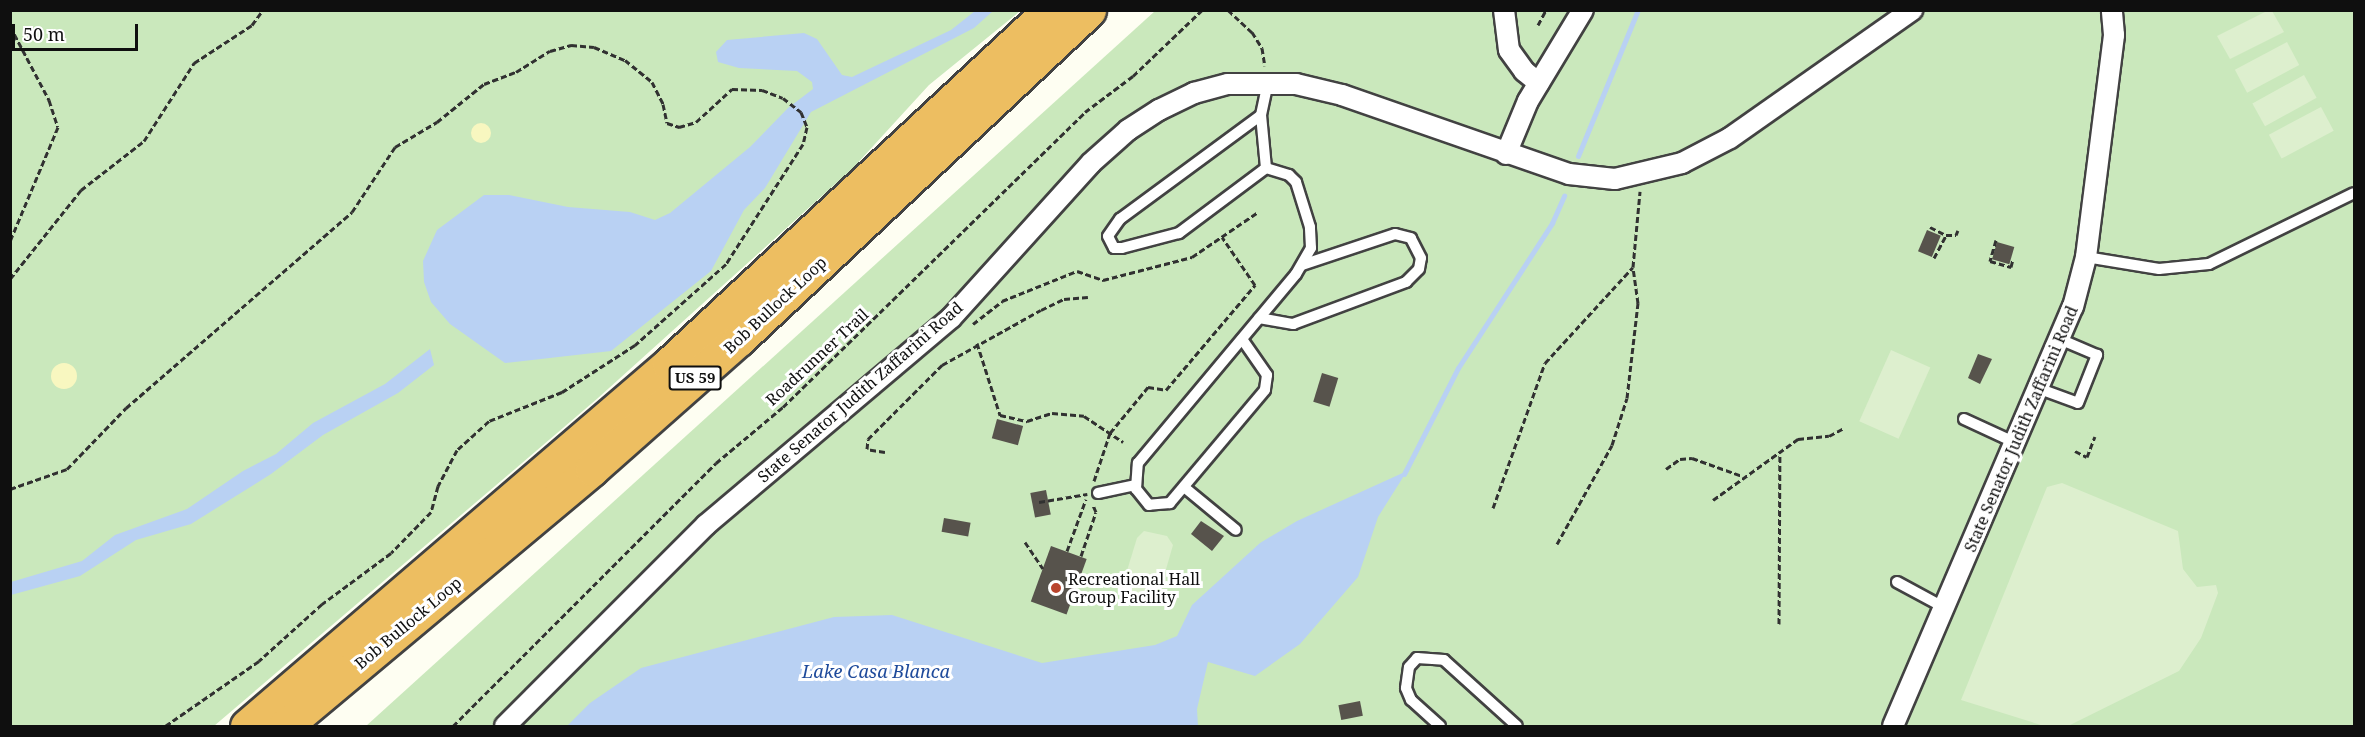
<!DOCTYPE html>
<style>
body{margin:0}
#map{position:relative;width:2365px;height:737px;overflow:hidden;background:#fefef2;font-family:"Noto Serif",serif}
div>[style]{position:absolute}
[style*='--x']{left:calc(var(--x)*1px);top:calc(var(--y)*1px);width:calc(var(--w)*1px);rotate:calc(var(--a)*1deg)}
.green>*{inset:0;background:#cae8bc}
.sand>*{inset:0;background:#f8f7c0}
.round{border-radius:50%}
.pitch>*{inset:0;background:#ddefce;transform-origin:0 0}
.water>*{inset:0;background:#b9d1f3}
.stream>*{height:5px;margin:-2.5px;padding:0 2.5px;transform-origin:2.5px;border-radius:2.5px;background:#b9d1f3}
.building>*{inset:0;background:#57534c;transform-origin:0 0}
.path>*{height:3px;margin-top:-1.5px;transform-origin:0;background:repeating-linear-gradient(90deg,#313131 0 6px,transparent 0 9px)}
.roads{filter:drop-shadow(2px 0 #424242) drop-shadow(-2px 0 #424242) drop-shadow(0 2px #424242) drop-shadow(0 -2px #424242)}
.service>*{height:10px;margin:-5px;padding:0 5px;transform-origin:5px;border-radius:5px;background:#fff}
.minor>*{height:20px;margin:-10px;padding:0 10px;transform-origin:10px;border-radius:10px;background:#fff}
.motorway>*{height:33px;margin:-16.5px;padding:0 16.5px;transform-origin:16.5px;border-radius:16.5px;background:#edbe61}
.dots>*{width:16px;height:16px;translate:-50% -50%;box-sizing:border-box;border:3px solid #fff;border-radius:50%}
span{translate:-50% -50%;white-space:nowrap;text-align:center;line-height:1.15;-webkit-text-stroke:6px #fff;paint-order:stroke}
.shield-label span{padding:2px 4px;background:#fff;border:2px solid;border-radius:4px;-webkit-text-stroke-width:0}
.shield-label{font-size:15px;color:#0f0f0f;font-weight:700}
.street-label{font-size:16px;color:#0f0f0f}
.poi-label{font-size:16px;color:#0f0f0f}
.left{translate:0 -50%;text-align:left}
.water-label{font-size:18px;color:#1e4a9b;font-style:italic}
.frame{position:absolute;inset:0;border:12px solid #0f0f0f;pointer-events:none}
.scale{position:absolute;left:12px;top:24px;width:126px;height:27px;box-sizing:border-box;border:3px solid #0f0f0f;border-top:0;padding-left:8px;font-size:18px;line-height:21px;white-space:nowrap;color:#0f0f0f;-webkit-text-stroke:4px #fff;paint-order:stroke}
</style>
<div id="map">
<div class="green">
<div style="clip-path:polygon(10px 11px,1020px 11px,929px 85px,853px 168px,598px 398px,214px 726px,11px 726px)"></div>
<div style="clip-path:polygon(1155px 11px,2354px 11px,2354px 726px,366px 726px)"></div>
</div>
<div class="sand">
<div class="round" style="left:471px;top:123px;width:20px;height:20px"></div>
<div class="round" style="left:51px;top:363px;width:26px;height:26px"></div>
</div>
<div class="pitch">
<div style="clip-path:polygon(2267px 11px,2272px 11px,2284px 32px,2230px 59px,2217px 36px)"></div>
<div style="left:2287px;top:42px;width:26px;height:59px;rotate:62deg"></div>
<div style="left:2304px;top:75px;width:26px;height:59px;rotate:61deg"></div>
<div style="left:2321px;top:107px;width:27px;height:59px;rotate:62deg"></div>
<div style="left:1891px;top:350px;width:43px;height:78px;rotate:24deg"></div>
<div style="clip-path:polygon(2062px 483px,2178px 531px,2183px 569px,2197px 587px,2216px 585px,2218px 593px,2201px 638px,2179px 671px,2068px 726px,2044px 726px,1961px 700px,2047px 487px)"></div>
<div style="clip-path:polygon(1144px 531px,1167px 536px,1173px 545px,1158px 597px,1149px 603px,1127px 596px,1122px 587px,1137px 538px)"></div>
</div>
<div class="water">
<div style="clip-path:polygon(975px 11px,993px 11px,974px 28px,811px 112px,765px 188px,744px 210px,711px 271px,611px 351px,505px 363px,450px 324px,431px 302px,424px 282px,423px 261px,437px 230px,484px 195px,509px 195px,568px 207px,630px 212px,655px 220px,670px 213px,750px 147px,788px 108px,813px 89px,812px 82px,797px 71px,739px 68px,718px 62px,716px 52px,727px 40px,804px 33px,817px 39px,842px 75px,852px 77px,951px 30px)"></div>
<div style="clip-path:polygon(430px 349px,434px 365px,398px 393px,323px 435px,271px 474px,191px 524px,136px 540px,80px 576px,11px 595px,11px 582px,82px 561px,115px 535px,187px 509px,243px 471px,276px 454px,313px 423px,385px 384px)"></div>
<div style="clip-path:polygon(1407px 471px,1378px 517px,1358px 577px,1300px 644px,1255px 676px,1208px 662px,1197px 709px,1198px 726px,567px 726px,590px 703px,641px 668px,834px 617px,892px 615px,1042px 663px,1155px 645px,1177px 636px,1192px 605px,1260px 543px,1297px 521px)"></div>
</div>
<div class="stream">
<div style="--x:1578;--y:156;--w:158;--a:-67.7"></div>
<div style="--x:1404;--y:474;--w:119;--a:-63"></div>
<div style="--x:1458;--y:368;--w:173;--a:-57"></div>
<div style="--x:1552;--y:223;--w:30;--a:-66"></div>
</div>
<div class="building">
<div style="left:1927px;top:230px;width:15px;height:23px;rotate:23deg"></div>
<div style="left:1997px;top:242px;width:18px;height:18px;rotate:16deg"></div>
<div style="clip-path:polygon(1978px 354px,1992px 359px,1980px 384px,1968px 378px)"></div>
<div style="left:1322px;top:373px;width:17px;height:30px;rotate:17deg"></div>
<div style="left:997px;top:419px;width:27px;height:20px;rotate:15deg"></div>
<div style="left:1046px;top:490px;width:25px;height:16px;rotate:79deg"></div>
<div style="left:944px;top:518px;width:27px;height:14px;rotate:10deg"></div>
<div style="clip-path:polygon(1201px 521px,1224px 536px,1212px 551px,1191px 534px)"></div>
<div style="left:1051px;top:546px;width:38px;height:59px;rotate:20deg"></div>
<div style="left:1360px;top:701px;width:15px;height:22px;rotate:79deg"></div>
</div>
<div class="path">
<div style="--x:595;--y:10;--w:29;--a:0"></div>
<div style="--x:1228;--y:10;--w:33;--a:43"></div>
<div style="--x:1252;--y:32;--w:19;--a:58"></div>
<div style="--x:1262;--y:48;--w:18;--a:81"></div>
<div style="--x:1538;--y:25;--w:17;--a:-62"></div>
<div style="--x:10;--y:26;--w:84;--a:62.2"></div>
<div style="--x:49;--y:100;--w:28;--a:72"></div>
<div style="--x:58;--y:127;--w:124;--a:112.8"></div>
<div style="--x:1930;--y:227;--w:18;--a:27"></div>
<div style="--x:1946;--y:235;--w:10;--a:0"></div>
<div style="--x:1956;--y:235;--w:5;--a:-68"></div>
<div style="--x:1996;--y:240;--w:22;--a:106"></div>
<div style="--x:1990;--y:261;--w:22;--a:16"></div>
<div style="--x:2011;--y:267;--w:8;--a:-76"></div>
<div style="--x:1934;--y:258;--w:26;--a:-62"></div>
<div style="--x:10;--y:279;--w:114;--a:-51.4"></div>
<div style="--x:81;--y:190;--w:80;--a:-37.9"></div>
<div style="--x:144;--y:141;--w:93;--a:-57.3"></div>
<div style="--x:194;--y:63;--w:69;--a:-33.2"></div>
<div style="--x:252;--y:25;--w:19;--a:-54"></div>
<div style="--x:973;--y:324;--w:37;--a:-38"></div>
<div style="--x:1002;--y:301;--w:81;--a:-21.8"></div>
<div style="--x:1077;--y:271;--w:28;--a:19"></div>
<div style="--x:1103;--y:280;--w:92;--a:-14.5"></div>
<div style="--x:1192;--y:257;--w:80;--a:-34.3"></div>
<div style="--x:977;--y:343;--w:76;--a:72.3"></div>
<div style="--x:1000;--y:415;--w:28;--a:13"></div>
<div style="--x:1027;--y:421;--w:26;--a:-18"></div>
<div style="--x:1052;--y:413;--w:32;--a:5"></div>
<div style="--x:1084;--y:416;--w:47;--a:33.7"></div>
<div style="--x:2075;--y:451;--w:13;--a:27"></div>
<div style="--x:2087;--y:457;--w:22;--a:-69"></div>
<div style="--x:885;--y:452;--w:18;--a:-171"></div>
<div style="--x:867;--y:449;--w:10;--a:-84"></div>
<div style="--x:868;--y:439;--w:105;--a:-45"></div>
<div style="--x:942;--y:365;--w:113;--a:-29.1"></div>
<div style="--x:1041;--y:310;--w:25;--a:-26"></div>
<div style="--x:1064;--y:299;--w:24;--a:-5"></div>
<div style="--x:1666;--y:469;--w:17;--a:-36"></div>
<div style="--x:1680;--y:459;--w:12;--a:-5"></div>
<div style="--x:1692;--y:458;--w:53;--a:19.8"></div>
<div style="--x:1094;--y:481;--w:51;--a:-71.6"></div>
<div style="--x:1110;--y:433;--w:60;--a:-50.4"></div>
<div style="--x:1148;--y:387;--w:18;--a:9"></div>
<div style="--x:1166;--y:390;--w:138;--a:-49.7"></div>
<div style="--x:1255;--y:285;--w:58;--a:-124.5"></div>
<div style="--x:10;--y:489;--w:60;--a:-19.3"></div>
<div style="--x:67;--y:469;--w:85;--a:-46"></div>
<div style="--x:126;--y:408;--w:299;--a:-40.9"></div>
<div style="--x:352;--y:212;--w:78;--a:-56.5"></div>
<div style="--x:395;--y:147;--w:49;--a:-30.8"></div>
<div style="--x:437;--y:122;--w:60;--a:-39"></div>
<div style="--x:484;--y:84;--w:34;--a:-21"></div>
<div style="--x:516;--y:72;--w:40;--a:-32"></div>
<div style="--x:550;--y:51;--w:22;--a:-16"></div>
<div style="--x:571;--y:45;--w:23;--a:5"></div>
<div style="--x:594;--y:47;--w:34;--a:23"></div>
<div style="--x:625;--y:60;--w:35;--a:39"></div>
<div style="--x:652;--y:82;--w:25;--a:63"></div>
<div style="--x:663;--y:104;--w:19;--a:78"></div>
<div style="--x:667;--y:123;--w:13;--a:18"></div>
<div style="--x:679;--y:127;--w:18;--a:-16"></div>
<div style="--x:696;--y:122;--w:49;--a:-42.5"></div>
<div style="--x:732;--y:89;--w:30;--a:2"></div>
<div style="--x:762;--y:90;--w:22;--a:21"></div>
<div style="--x:783;--y:98;--w:23;--a:38"></div>
<div style="--x:801;--y:112;--w:16;--a:68"></div>
<div style="--x:807;--y:127;--w:17;--a:103"></div>
<div style="--x:803;--y:144;--w:143;--a:122.7"></div>
<div style="--x:726;--y:264;--w:122;--a:138.3"></div>
<div style="--x:635;--y:345;--w:87;--a:147.2"></div>
<div style="--x:562;--y:392;--w:79;--a:158.3"></div>
<div style="--x:489;--y:421;--w:43;--a:137.8"></div>
<div style="--x:457;--y:450;--w:41;--a:117.8"></div>
<div style="--x:438;--y:486;--w:27;--a:105"></div>
<div style="--x:431;--y:512;--w:57;--a:134.3"></div>
<div style="--x:391;--y:553;--w:86;--a:143.5"></div>
<div style="--x:322;--y:604;--w:85;--a:137.9"></div>
<div style="--x:259;--y:661;--w:114;--a:145.3"></div>
<div style="--x:1713;--y:500;--w:105;--a:-35.7"></div>
<div style="--x:1798;--y:439;--w:31;--a:-6"></div>
<div style="--x:1829;--y:436;--w:17;--a:-28"></div>
<div style="--x:1039;--y:502;--w:49;--a:-9.5"></div>
<div style="--x:1493;--y:508;--w:154;--a:-70.3"></div>
<div style="--x:1545;--y:363;--w:130;--a:-47.5"></div>
<div style="--x:1633;--y:267;--w:76;--a:-84.7"></div>
<div style="--x:1025;--y:542;--w:32;--a:56"></div>
<div style="--x:1557;--y:544;--w:113;--a:-60.9"></div>
<div style="--x:1612;--y:445;--w:49;--a:-72.3"></div>
<div style="--x:1627;--y:398;--w:96;--a:-83.4"></div>
<div style="--x:1638;--y:303;--w:36;--a:-98"></div>
<div style="--x:1067;--y:551;--w:55;--a:-69.9"></div>
<div style="--x:1081;--y:556;--w:46;--a:-71.2"></div>
<div style="--x:1096;--y:512;--w:8;--a:-113"></div>
<div style="--x:1081;--y:575;--w:41;--a:15.4"></div>
<div style="--x:1779;--y:624;--w:169;--a:-89.7"></div>
<div style="--x:453;--y:726;--w:372;--a:-45"></div>
<div style="--x:716;--y:463;--w:87;--a:-39.9"></div>
<div style="--x:783;--y:407;--w:422;--a:-44.3"></div>
<div style="--x:1085;--y:112;--w:60;--a:-36.9"></div>
<div style="--x:1133;--y:76;--w:95;--a:-43.7"></div>
</div>
<div class="roads">
<div class="service">
<div style="--x:1261;--y:115;--w:53;--a:84.6"></div>
<div style="--x:2086;--y:257;--w:74;--a:9.3"></div>
<div style="--x:2159;--y:269;--w:50;--a:-5.7"></div>
<div style="--x:2209;--y:264;--w:161;--a:-26.1"></div>
<div style="--x:1259;--y:318;--w:35;--a:10"></div>
<div style="--x:1293;--y:324;--w:121;--a:-20.4"></div>
<div style="--x:1406;--y:282;--w:18;--a:-45"></div>
<div style="--x:1419;--y:269;--w:11;--a:-80"></div>
<div style="--x:1421;--y:258;--w:22;--a:-117"></div>
<div style="--x:1411;--y:238;--w:16;--a:-166"></div>
<div style="--x:1395;--y:234;--w:98;--a:161.6"></div>
<div style="--x:1242;--y:339;--w:44;--a:55.2"></div>
<div style="--x:1267;--y:375;--w:15;--a:98"></div>
<div style="--x:1265;--y:390;--w:148;--a:130.1"></div>
<div style="--x:1170;--y:503;--w:21;--a:175"></div>
<div style="--x:1149;--y:505;--w:21;--a:-129"></div>
<div style="--x:1136;--y:489;--w:26;--a:-86"></div>
<div style="--x:1138;--y:463;--w:246;--a:-50.1"></div>
<div style="--x:1296;--y:274;--w:30;--a:-60"></div>
<div style="--x:1311;--y:248;--w:21;--a:-93"></div>
<div style="--x:1310;--y:227;--w:47;--a:-107.3"></div>
<div style="--x:1296;--y:182;--w:10;--a:-135"></div>
<div style="--x:1289;--y:175;--w:24;--a:-163"></div>
<div style="--x:1266;--y:168;--w:109;--a:143.2"></div>
<div style="--x:1179;--y:233;--w:59;--a:165.3"></div>
<div style="--x:1122;--y:248;--w:8;--a:180"></div>
<div style="--x:1114;--y:248;--w:13;--a:-117"></div>
<div style="--x:1108;--y:236;--w:21;--a:-55"></div>
<div style="--x:1120;--y:219;--w:175;--a:-36.4"></div>
<div style="--x:1261;--y:115;--w:34;--a:-78"></div>
<div style="--x:2040;--y:389;--w:40;--a:20.2"></div>
<div style="--x:2078;--y:403;--w:52;--a:-68.4"></div>
<div style="--x:2097;--y:355;--w:38;--a:-157"></div>
<div style="--x:1964;--y:419;--w:57;--a:24.8"></div>
<div style="--x:1184;--y:487;--w:67;--a:39.6"></div>
<div style="--x:1098;--y:493;--w:39;--a:-12"></div>
<div style="--x:1897;--y:582;--w:55;--a:28.4"></div>
<div style="--x:1440;--y:726;--w:39;--a:-138"></div>
<div style="--x:1411;--y:700;--w:13;--a:-113"></div>
<div style="--x:1406;--y:688;--w:21;--a:-82"></div>
<div style="--x:1409;--y:667;--w:12;--a:-48"></div>
<div style="--x:1417;--y:658;--w:27;--a:4"></div>
<div style="--x:1444;--y:660;--w:98;--a:42.1"></div>
</div>
<div class="minor">
<div style="--x:1504;--y:10;--w:40;--a:82.9"></div>
<div style="--x:1509;--y:50;--w:26;--a:54"></div>
<div style="--x:1524;--y:71;--w:19;--a:39"></div>
<div style="--x:1506;--y:154;--w:57;--a:-67.5"></div>
<div style="--x:1528;--y:101;--w:106;--a:-58.9"></div>
<div style="--x:505;--y:726;--w:284;--a:-45"></div>
<div style="--x:706;--y:525;--w:321;--a:-40.2"></div>
<div style="--x:951;--y:318;--w:209;--a:-47.9"></div>
<div style="--x:1091;--y:163;--w:50;--a:-41.7"></div>
<div style="--x:1128;--y:130;--w:37;--a:-33"></div>
<div style="--x:1159;--y:110;--w:39;--a:-26"></div>
<div style="--x:1194;--y:93;--w:35;--a:-15"></div>
<div style="--x:1228;--y:84;--w:68;--a:0"></div>
<div style="--x:1296;--y:84;--w:47;--a:13.4"></div>
<div style="--x:1342;--y:95;--w:240;--a:19.2"></div>
<div style="--x:1569;--y:174;--w:46;--a:6.2"></div>
<div style="--x:1615;--y:179;--w:69;--a:-13.4"></div>
<div style="--x:1682;--y:163;--w:54;--a:-27.5"></div>
<div style="--x:1730;--y:138;--w:223;--a:-35.1"></div>
<div style="--x:1893;--y:726;--w:456;--a:-66.8"></div>
<div style="--x:2073;--y:307;--w:52;--a:-75.4"></div>
<div style="--x:2086;--y:257;--w:224;--a:-82.8"></div>
<div style="--x:2114;--y:35;--w:25;--a:-95"></div>
</div>
<div class="motorway">
<div style="--x:247;--y:726;--w:556;--a:-40.62"></div>
<div style="--x:669;--y:364;--w:520;--a:-42.9"></div>
<div style="--x:285;--y:726;--w:400;--a:-39.9"></div>
<div style="--x:592;--y:469;--w:196;--a:-41.5"></div>
<div style="--x:739;--y:339;--w:480;--a:-43.2"></div>
</div>
</div>
<div class="dots">
<div style="left:1056px;top:588px;background:#b9442d"></div>
</div>
<div class="shield-label">
<span style="left:695px;top:378px">US 59</span>
</div>
<div class="street-label">
<span style="left:775px;top:305px;rotate:-43deg">Bob Bullock Loop</span>
<span style="left:817px;top:357px;rotate:-43deg">Roadrunner Trail</span>
<span style="left:860px;top:392px;rotate:-41deg">State Senator Judith Zaffarini Road</span>
<span style="left:2021px;top:429px;rotate:-67deg">State Senator Judith Zaffarini Road</span>
<span style="left:408px;top:623px;rotate:-40deg">Bob Bullock Loop</span>
</div>
<div class="poi-label">
<span class="left" style="left:1068px;top:588px">Recreational Hall<br>Group Facility</span>
</div>
<div class="water-label">
<span style="left:876px;top:671px">Lake Casa Blanca</span>
</div>
<div class="frame"></div>
<div class="scale">50 m</div>
</div>
